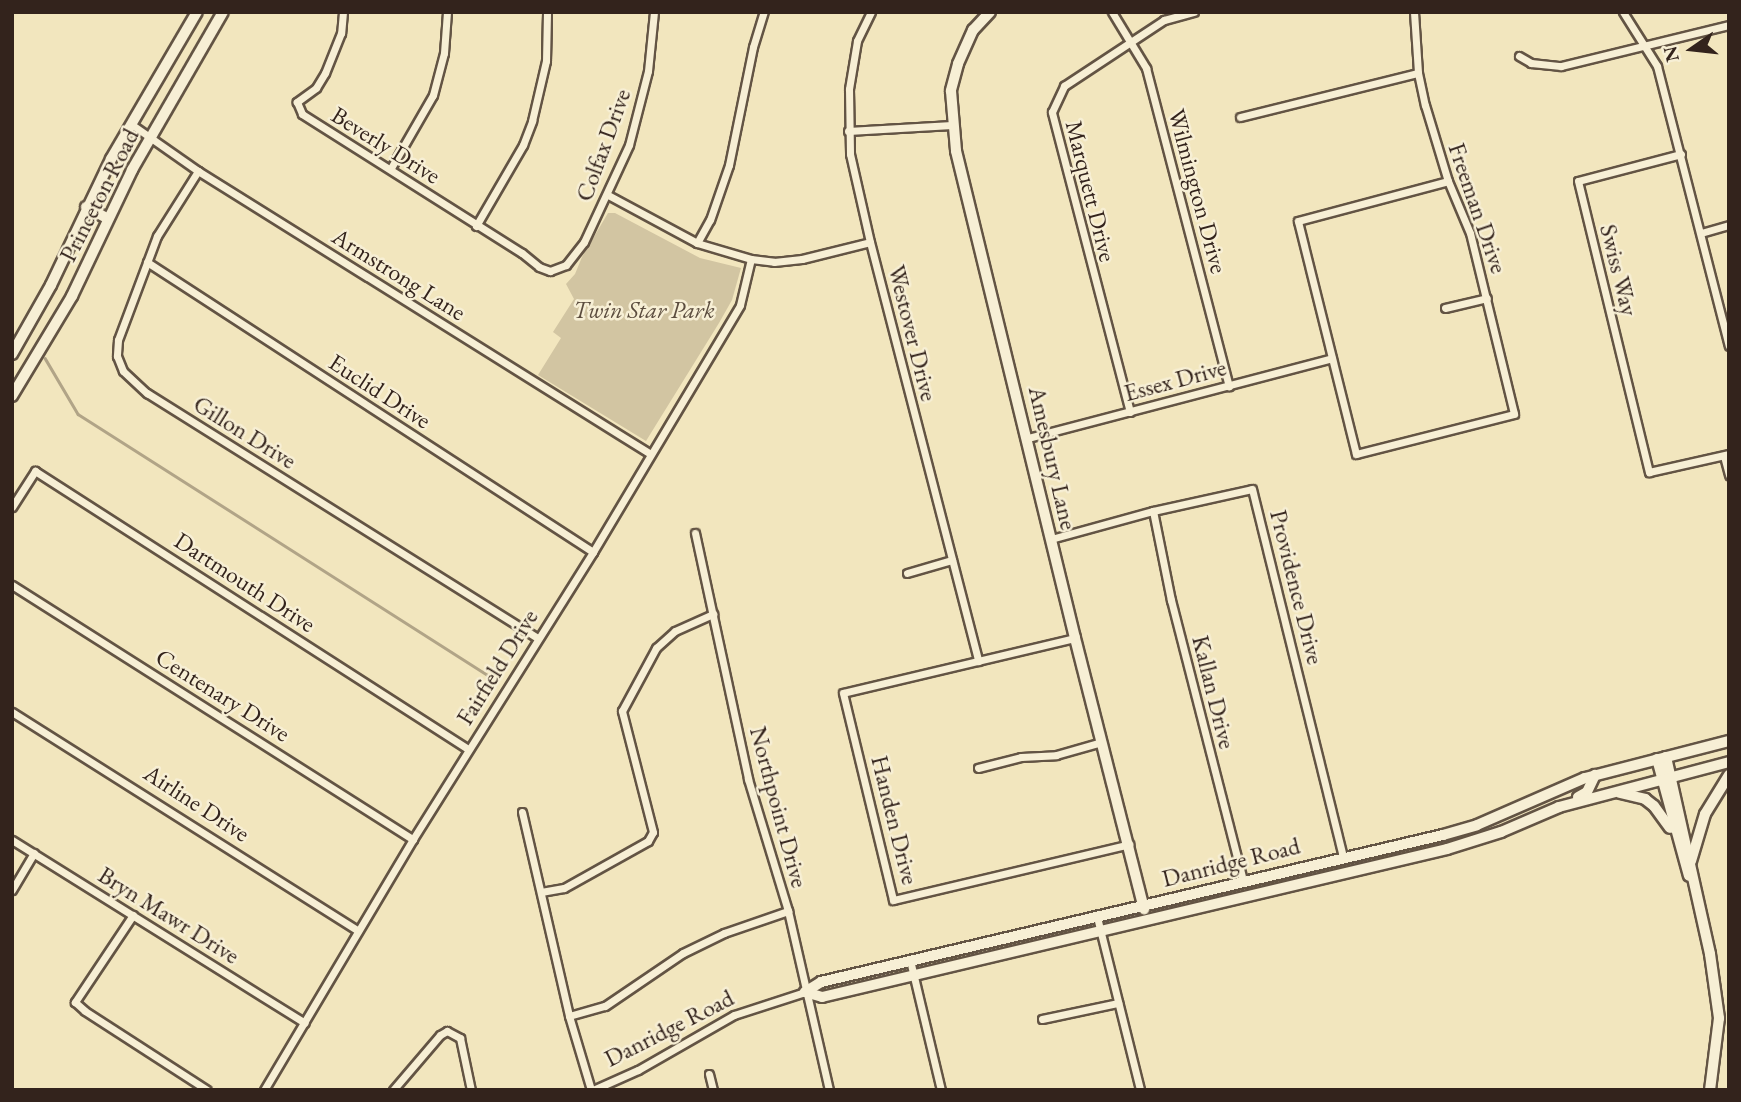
<!DOCTYPE html>
<style>
body{margin:0}
#map{position:relative;width:1741px;height:1102px;overflow:hidden;background:#f2e6be;font-family:"EB Garamond",serif}
div>[style]{position:absolute}
[style*='--x']{left:calc(var(--x)*1px);top:calc(var(--y)*1px);width:calc(var(--w)*1px);rotate:calc(var(--a)*1deg)}
.green>*{inset:0;background:#d2c5a2}
.stream>*{height:2.5px;margin:-1.25px;padding:0 1.25px;transform-origin:1.25px;border-radius:1.25px;background:#b1a487}
.roads{filter:drop-shadow(2px 0 #635444) drop-shadow(-2px 0 #635444) drop-shadow(0 2px #635444) drop-shadow(0 -2px #635444)}
.street>*{height:7px;margin:-3.5px;padding:0 3.5px;transform-origin:3.5px;border-radius:3.5px;background:#f7efd5}
.secondary>*{height:10px;margin:-5px;padding:0 5px;transform-origin:5px;border-radius:5px;background:#f7efd5}
span{translate:-50% -50%;white-space:nowrap;text-align:center;line-height:1.15;-webkit-text-stroke:5px #f7efd5;paint-order:stroke}
.street-label{font-size:24px;color:#33231c}
.park-label{font-size:24px;color:#5b4c3e;font-style:italic}
.frame{position:absolute;inset:0;border:14px solid #33231c;pointer-events:none}
.north{position:absolute;left:1657px;top:14px;width:70px;height:70px;-webkit-text-stroke:5px #f7efd5;paint-order:stroke;rotate:256deg;font-size:19px;font-weight:700;line-height:28px;text-align:center;color:#33231c}
.north::after{content:'';display:block;margin:auto;width:24px;height:32px;background:#33231c;clip-path:polygon(50% 0,100% 100%,50% 72%,0 100%)}
</style>
<div id="map">
<div class="green">
<div style="clip-path:polygon(608px 213px,615px 213px,700px 258px,741px 268px,732px 300px,719px 323px,646px 441px,538px 375px,561px 338px,553px 332px,574px 299px,566px 284px,575px 274px,582px 257px)"></div>
</div>
<div class="stream">
<div style="--x:12;--y:337;--w:1;--a:0"></div>
<div style="--x:45;--y:358;--w:65;--a:59.5"></div>
<div style="--x:78;--y:414;--w:495;--a:32.5"></div>
</div>
<div class="roads">
<div class="street">
<div style="--x:343;--y:12;--w:21;--a:95"></div>
<div style="--x:341;--y:33;--w:43;--a:111.8"></div>
<div style="--x:325;--y:73;--w:17;--a:121"></div>
<div style="--x:316;--y:88;--w:24;--a:144"></div>
<div style="--x:297;--y:102;--w:13;--a:67"></div>
<div style="--x:302;--y:114;--w:260;--a:32.3"></div>
<div style="--x:522;--y:253;--w:22;--a:39"></div>
<div style="--x:539;--y:267;--w:12;--a:20"></div>
<div style="--x:550;--y:271;--w:17;--a:-21"></div>
<div style="--x:566;--y:265;--w:29;--a:-52"></div>
<div style="--x:584;--y:242;--w:107;--a:-65.1"></div>
<div style="--x:629;--y:145;--w:76;--a:-75.6"></div>
<div style="--x:648;--y:71;--w:59;--a:-84.2"></div>
<div style="--x:871;--y:12;--w:32;--a:116"></div>
<div style="--x:857;--y:41;--w:49;--a:99.5"></div>
<div style="--x:849;--y:89;--w:65;--a:89.1"></div>
<div style="--x:850;--y:154;--w:90;--a:77.2"></div>
<div style="--x:870;--y:242;--w:433;--a:75.5"></div>
<div style="--x:1112;--y:12;--w:66;--a:58.7"></div>
<div style="--x:1146;--y:68;--w:329;--a:75.4"></div>
<div style="--x:1414;--y:12;--w:61;--a:86.2"></div>
<div style="--x:1418;--y:73;--w:33;--a:78"></div>
<div style="--x:1425;--y:105;--w:79;--a:73.2"></div>
<div style="--x:1448;--y:181;--w:56;--a:67.1"></div>
<div style="--x:1470;--y:233;--w:186;--a:76.3"></div>
<div style="--x:1514;--y:414;--w:163;--a:165.8"></div>
<div style="--x:1356;--y:454;--w:240;--a:-104"></div>
<div style="--x:1298;--y:221;--w:155;--a:-14.9"></div>
<div style="--x:1623;--y:12;--w:64;--a:57.8"></div>
<div style="--x:1657;--y:66;--w:289;--a:75.6"></div>
<div style="--x:1519;--y:56;--w:14;--a:30"></div>
<div style="--x:1531;--y:63;--w:30;--a:6"></div>
<div style="--x:1561;--y:66;--w:173;--a:-13.7"></div>
<div style="--x:1240;--y:117;--w:183;--a:-13.9"></div>
<div style="--x:131;--y:124;--w:82;--a:35"></div>
<div style="--x:198;--y:171;--w:532;--a:32.02"></div>
<div style="--x:848;--y:131;--w:104;--a:-3.3"></div>
<div style="--x:1681;--y:154;--w:106;--a:165.3"></div>
<div style="--x:1578;--y:181;--w:300;--a:76.3"></div>
<div style="--x:1649;--y:472;--w:82;--a:-12.7"></div>
<div style="--x:391;--y:168;--w:84;--a:-60.1"></div>
<div style="--x:433;--y:95;--w:43;--a:-75.3"></div>
<div style="--x:444;--y:53;--w:41;--a:-85.8"></div>
<div style="--x:198;--y:171;--w:77;--a:122.2"></div>
<div style="--x:157;--y:236;--w:111;--a:110.6"></div>
<div style="--x:118;--y:340;--w:16;--a:94"></div>
<div style="--x:117;--y:356;--w:16;--a:68"></div>
<div style="--x:123;--y:371;--w:33;--a:43"></div>
<div style="--x:147;--y:393;--w:461;--a:32.1"></div>
<div style="--x:608;--y:195;--w:101;--a:28.3"></div>
<div style="--x:697;--y:243;--w:56;--a:16.5"></div>
<div style="--x:751;--y:259;--w:23;--a:7"></div>
<div style="--x:774;--y:262;--w:28;--a:-6"></div>
<div style="--x:802;--y:259;--w:70;--a:-14"></div>
<div style="--x:476;--y:226;--w:94;--a:-59.9"></div>
<div style="--x:523;--y:145;--w:26;--a:-69"></div>
<div style="--x:532;--y:121;--w:62;--a:-76.9"></div>
<div style="--x:546;--y:61;--w:49;--a:-88.8"></div>
<div style="--x:1701;--y:233;--w:29;--a:-16"></div>
<div style="--x:697;--y:243;--w:26;--a:-61"></div>
<div style="--x:710;--y:220;--w:58;--a:-70.9"></div>
<div style="--x:729;--y:165;--w:120;--a:-78.5"></div>
<div style="--x:753;--y:47;--w:37;--a:-73"></div>
<div style="--x:147;--y:262;--w:532;--a:33.03"></div>
<div style="--x:1445;--y:308;--w:43;--a:-13.4"></div>
<div style="--x:1130;--y:412;--w:310;--a:-104.6"></div>
<div style="--x:1052;--y:112;--w:29;--a:-65"></div>
<div style="--x:1064;--y:86;--w:120;--a:-33.4"></div>
<div style="--x:1164;--y:20;--w:31;--a:-15"></div>
<div style="--x:1028;--y:438;--w:314;--a:-14.7"></div>
<div style="--x:1724;--y:456;--w:20;--a:75"></div>
<div style="--x:12;--y:507;--w:43;--a:-57.4"></div>
<div style="--x:35;--y:471;--w:515;--a:32.7"></div>
<div style="--x:1153;--y:511;--w:91;--a:78.6"></div>
<div style="--x:1171;--y:600;--w:290;--a:75.6"></div>
<div style="--x:695;--y:533;--w:252;--a:77.8"></div>
<div style="--x:748;--y:779;--w:138;--a:73.1"></div>
<div style="--x:788;--y:911;--w:184;--a:77.1"></div>
<div style="--x:1051;--y:539;--w:106;--a:-15.4"></div>
<div style="--x:1153;--y:511;--w:101;--a:-12.5"></div>
<div style="--x:1252;--y:489;--w:378;--a:76.1"></div>
<div style="--x:907;--y:573;--w:47;--a:-16.1"></div>
<div style="--x:12;--y:585;--w:475;--a:32.4"></div>
<div style="--x:1075;--y:638;--w:238;--a:166.7"></div>
<div style="--x:843;--y:693;--w:213;--a:76.4"></div>
<div style="--x:893;--y:900;--w:243;--a:-13.3"></div>
<div style="--x:12;--y:712;--w:409;--a:32.3"></div>
<div style="--x:978;--y:768;--w:44;--a:-14.3"></div>
<div style="--x:1021;--y:757;--w:35;--a:-3"></div>
<div style="--x:1056;--y:755;--w:48;--a:-15.8"></div>
<div style="--x:522;--y:812;--w:209;--a:77"></div>
<div style="--x:569;--y:1016;--w:77;--a:73.4"></div>
<div style="--x:12;--y:840;--w:345;--a:32"></div>
<div style="--x:12;--y:890;--w:43;--a:-59.3"></div>
<div style="--x:541;--y:892;--w:23;--a:-10"></div>
<div style="--x:564;--y:888;--w:96;--a:-29.2"></div>
<div style="--x:648;--y:841;--w:10;--a:-61"></div>
<div style="--x:653;--y:832;--w:125;--a:-104.4"></div>
<div style="--x:622;--y:711;--w:72;--a:-61.6"></div>
<div style="--x:656;--y:648;--w:25;--a:-42"></div>
<div style="--x:675;--y:631;--w:42;--a:-24.1"></div>
<div style="--x:133;--y:915;--w:105;--a:123.7"></div>
<div style="--x:75;--y:1002;--w:13;--a:42"></div>
<div style="--x:85;--y:1011;--w:145;--a:32.9"></div>
<div style="--x:1097;--y:917;--w:178;--a:76"></div>
<div style="--x:910;--y:960;--w:134;--a:76.6"></div>
<div style="--x:569;--y:1016;--w:37;--a:-16"></div>
<div style="--x:605;--y:1006;--w:94;--a:-34.2"></div>
<div style="--x:683;--y:953;--w:46;--a:-26"></div>
<div style="--x:724;--y:933;--w:68;--a:-19"></div>
<div style="--x:1042;--y:1019;--w:78;--a:-11.9"></div>
<div style="--x:709;--y:1074;--w:16;--a:76"></div>
<div style="--x:264;--y:1090;--w:292;--a:-59.3"></div>
<div style="--x:413;--y:839;--w:339;--a:-57.9"></div>
<div style="--x:593;--y:552;--w:287;--a:-59.2"></div>
<div style="--x:740;--y:305;--w:47;--a:-76.6"></div>
<div style="--x:393;--y:1090;--w:72;--a:-49.5"></div>
<div style="--x:440;--y:1035;--w:8;--a:-30"></div>
<div style="--x:447;--y:1031;--w:15;--a:28"></div>
<div style="--x:460;--y:1038;--w:53;--a:78.1"></div>
<div style="--x:593;--y:1090;--w:49;--a:-24"></div>
<div style="--x:638;--y:1070;--w:111;--a:-29.8"></div>
<div style="--x:734;--y:1015;--w:75;--a:-17.9"></div>
</div>
<div class="secondary">
<div style="--x:990;--y:12;--w:25;--a:133"></div>
<div style="--x:973;--y:30;--w:37;--a:114"></div>
<div style="--x:958;--y:64;--w:28;--a:105"></div>
<div style="--x:951;--y:91;--w:60;--a:85.2"></div>
<div style="--x:956;--y:151;--w:501;--a:76.27"></div>
<div style="--x:1075;--y:638;--w:280;--a:75.7"></div>
<div style="--x:86;--y:207;--w:24;--a:28"></div>
<div style="--x:12;--y:354;--w:79;--a:-60.5"></div>
<div style="--x:51;--y:285;--w:140;--a:-64.5"></div>
<div style="--x:111;--y:159;--w:170;--a:-59.7"></div>
<div style="--x:12;--y:396;--w:117;--a:-59"></div>
<div style="--x:72;--y:296;--w:140;--a:-64.5"></div>
<div style="--x:132;--y:170;--w:182;--a:-60.1"></div>
<div style="--x:1666;--y:757;--w:202;--a:77.4"></div>
<div style="--x:1710;--y:954;--w:65;--a:82"></div>
<div style="--x:1719;--y:1018;--w:73;--a:97.1"></div>
<div style="--x:1657;--y:759;--w:121;--a:74.7"></div>
<div style="--x:1620;--y:793;--w:26;--a:13"></div>
<div style="--x:1645;--y:799;--w:11;--a:38"></div>
<div style="--x:1654;--y:806;--w:27;--a:54"></div>
<div style="--x:1578;--y:797;--w:10;--a:-29"></div>
<div style="--x:1587;--y:792;--w:19;--a:-65"></div>
<div style="--x:1691;--y:861;--w:49;--a:-73.4"></div>
<div style="--x:1705;--y:814;--w:46;--a:-58.4"></div>
<div style="--x:805;--y:992;--w:19;--a:-32"></div>
<div style="--x:821;--y:982;--w:639;--a:-13.3"></div>
<div style="--x:1443;--y:835;--w:35;--a:-16"></div>
<div style="--x:1477;--y:825;--w:118;--a:-23.5"></div>
<div style="--x:1585;--y:778;--w:149;--a:-14.4"></div>
<div style="--x:805;--y:992;--w:18;--a:16"></div>
<div style="--x:822;--y:997;--w:642;--a:-13.32"></div>
<div style="--x:1447;--y:849;--w:57;--a:-17.5"></div>
<div style="--x:1501;--y:832;--w:63;--a:-23.3"></div>
<div style="--x:1559;--y:807;--w:176;--a:-14.8"></div>
</div>
</div>
<div class="street-label">
<span style="left:386px;top:145px;rotate:32deg">Beverly Drive</span>
<span style="left:603px;top:145px;rotate:-70deg">Colfax Drive</span>
<span style="left:1091px;top:191px;rotate:76deg">Marquett Drive</span>
<span style="left:1198px;top:191px;rotate:75deg">Wilmington Drive</span>
<span style="left:99px;top:195px;rotate:-63deg">Princeton Road</span>
<span style="left:1478px;top:208px;rotate:71deg">Freeman Drive</span>
<span style="left:1619px;top:270px;rotate:76deg">Swiss Way</span>
<span style="left:399px;top:274px;rotate:32deg">Armstrong Lane</span>
<span style="left:913px;top:333px;rotate:76deg">Westover Drive</span>
<span style="left:1175px;top:380px;rotate:-15deg">Essex Drive</span>
<span style="left:380px;top:391px;rotate:33deg">Euclid Drive</span>
<span style="left:245px;top:432px;rotate:32deg">Gillon Drive</span>
<span style="left:1053px;top:458px;rotate:77deg">Amesbury Lane</span>
<span style="left:245px;top:582px;rotate:33deg">Dartmouth Drive</span>
<span style="left:1297px;top:587px;rotate:76deg">Providence Drive</span>
<span style="left:497px;top:667px;rotate:-58deg">Fairfield Drive</span>
<span style="left:1214px;top:692px;rotate:76deg">Kallan Drive</span>
<span style="left:223px;top:695px;rotate:32deg">Centenary Drive</span>
<span style="left:197px;top:803px;rotate:33deg">Airline Drive</span>
<span style="left:779px;top:807px;rotate:75deg">Northpoint Drive</span>
<span style="left:895px;top:820px;rotate:76deg">Handen Drive</span>
<span style="left:1231px;top:862px;rotate:-14deg">Danridge Road</span>
<span style="left:169px;top:915px;rotate:32deg">Bryn Mawr Drive</span>
<span style="left:669px;top:1028px;rotate:-27deg">Danridge Road</span>
</div>
<div class="park-label">
<span style="left:644px;top:310px">Twin Star Park</span>
</div>
<div class="frame"></div>
<div class="north">N</div>
</div>
